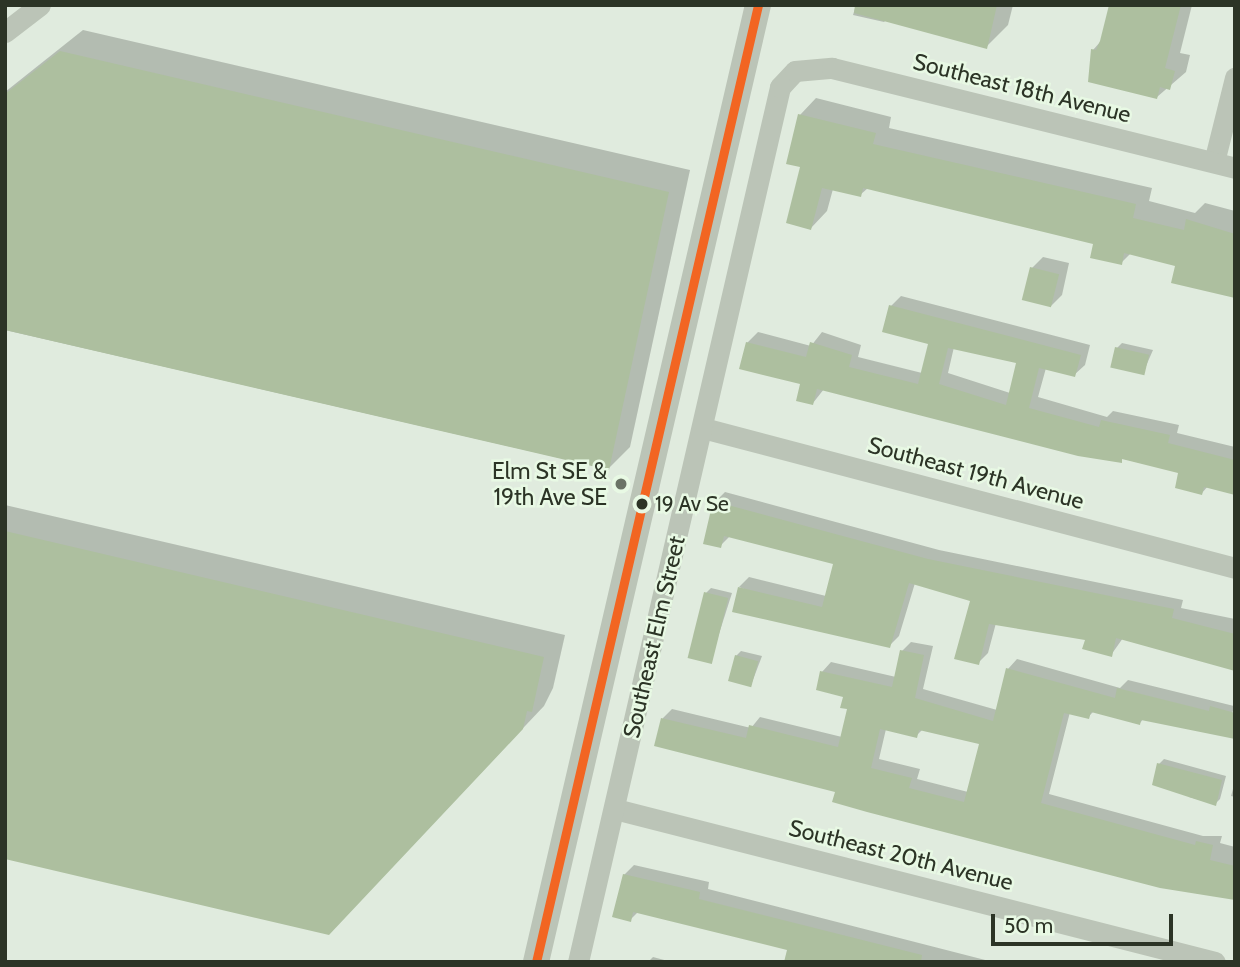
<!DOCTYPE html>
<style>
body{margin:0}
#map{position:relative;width:1240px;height:967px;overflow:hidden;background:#e0ebde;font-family:Cabin,sans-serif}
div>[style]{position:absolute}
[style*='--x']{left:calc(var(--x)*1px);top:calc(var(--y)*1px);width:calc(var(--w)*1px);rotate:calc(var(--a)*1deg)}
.shadow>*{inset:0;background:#0003}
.building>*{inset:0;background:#adbf9f;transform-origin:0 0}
.minor>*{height:21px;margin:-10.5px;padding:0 10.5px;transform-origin:10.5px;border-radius:10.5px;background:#bbc4b7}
.tertiary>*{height:26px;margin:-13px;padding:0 13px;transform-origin:13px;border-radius:13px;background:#bbc4b7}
.bus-1>*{height:9px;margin:-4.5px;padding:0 4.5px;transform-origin:4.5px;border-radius:4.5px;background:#f26522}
.dots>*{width:19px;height:19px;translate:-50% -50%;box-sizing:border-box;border:4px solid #e8f9e4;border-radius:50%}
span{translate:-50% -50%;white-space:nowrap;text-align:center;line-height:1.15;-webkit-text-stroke:5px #e8f9e4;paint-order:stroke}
.bus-label{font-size:21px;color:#2c3426}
.left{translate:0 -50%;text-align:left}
.street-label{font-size:23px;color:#2c3426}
.poi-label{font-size:23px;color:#2c3426}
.right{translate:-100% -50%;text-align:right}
.frame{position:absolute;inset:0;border:7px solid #2c3426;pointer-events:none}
.scale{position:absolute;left:991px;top:914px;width:182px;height:32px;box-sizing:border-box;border:4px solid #2c3426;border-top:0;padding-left:9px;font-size:21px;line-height:24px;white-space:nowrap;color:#2c3426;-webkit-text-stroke:5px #e8f9e4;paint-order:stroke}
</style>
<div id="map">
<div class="shadow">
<div style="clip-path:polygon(856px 5px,1013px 5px,1008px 25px,986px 47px,887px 19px,884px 22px,853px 15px)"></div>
<div style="clip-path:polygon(1110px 5px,1192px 5px,1180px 53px,1190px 55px,1186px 72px,1157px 97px,1093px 50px,1101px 41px)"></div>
<div style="clip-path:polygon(83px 30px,690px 170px,630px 447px,608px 469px,5px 330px,5px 92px)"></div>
<div style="clip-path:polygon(816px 98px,891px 117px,889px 128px,1152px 188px,1149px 201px,1195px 213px,1205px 203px,1235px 211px,1235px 297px,1177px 265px,1131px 253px,1121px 263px,1095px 243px,868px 188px,860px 195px,833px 189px,827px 211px,811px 228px,800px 115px)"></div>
<div style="clip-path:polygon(1043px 257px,1069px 263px,1062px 295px,1051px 306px,1032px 268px)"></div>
<div style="clip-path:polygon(evenodd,901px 296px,1090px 345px,1085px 365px,1074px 375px,1046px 368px,1038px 397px,1107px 417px,1113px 411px,1179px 425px,1177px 433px,1235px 447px,1235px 493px,1208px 486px,1202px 493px,1180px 472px,824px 389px,813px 403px,802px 383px,747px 343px,758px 332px,811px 346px,822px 332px,861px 345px,858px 357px,922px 373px,930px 343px,891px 306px,901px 296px,954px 347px,1018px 362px,1010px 393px,948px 373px,954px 347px)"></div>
<div style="clip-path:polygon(1122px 343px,1153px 350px,1143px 373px,1117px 348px)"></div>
<div style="clip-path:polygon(725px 492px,939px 550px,1183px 600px,1181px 608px,1235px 619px,1235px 669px,1123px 638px,1111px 655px,1087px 638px,996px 623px,988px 653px,978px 663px,972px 599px,915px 583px,899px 636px,889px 646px,739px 587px,749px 577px,826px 596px,835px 562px,730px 536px,720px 546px,715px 502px)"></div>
<div style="clip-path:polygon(5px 505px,565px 635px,553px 688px,544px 706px,350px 911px,5px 857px)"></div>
<div style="clip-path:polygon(711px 588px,732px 593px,710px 662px,706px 593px)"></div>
<div style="clip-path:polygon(evenodd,911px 642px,933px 646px,923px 689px,997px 710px,1008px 669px,1017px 659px,1120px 688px,1128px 680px,1234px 706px,1230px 724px,1144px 718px,1140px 723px,1094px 711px,1088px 717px,1070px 712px,1049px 794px,1203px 836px,1222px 836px,1220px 843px,1235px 847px,1235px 898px,1204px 890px,1200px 894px,867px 811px,837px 790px,656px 744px,663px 718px,672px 709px,751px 728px,760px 717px,842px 737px,849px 708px,845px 696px,822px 672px,831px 662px,896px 677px,902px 651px,911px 642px,886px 729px,916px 736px,923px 729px,981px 743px,968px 792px,917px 779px,920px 769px,879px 759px,886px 729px)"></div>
<div style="clip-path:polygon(741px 651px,762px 656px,751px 685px,736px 656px)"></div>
<div style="clip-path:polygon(1164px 759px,1226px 776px,1220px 799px,1215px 804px,1189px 797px,1190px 793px,1159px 764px)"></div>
<div style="clip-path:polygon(1235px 782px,1235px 797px,1231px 796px)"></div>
<div style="clip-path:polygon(634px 865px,709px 882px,708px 889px,993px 962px,786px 962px,789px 948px,638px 912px,630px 920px,624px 875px)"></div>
<div style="clip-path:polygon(653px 957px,668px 961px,668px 962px,648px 962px)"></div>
</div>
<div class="building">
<div style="clip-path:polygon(855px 5px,997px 5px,987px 49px,854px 13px)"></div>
<div style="clip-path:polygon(1109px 5px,1181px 5px,1165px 68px,1175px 71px,1170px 90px,1160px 87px,1157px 99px,1088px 82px,1091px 49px,1096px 50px,1100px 41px)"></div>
<div style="clip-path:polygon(60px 51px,669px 192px,609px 470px,5px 330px,5px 94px)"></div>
<div style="clip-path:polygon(798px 114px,876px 133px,873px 144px,1136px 204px,1133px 218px,1184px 230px,1186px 219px,1235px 234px,1235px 298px,1171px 283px,1175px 266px,1124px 253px,1122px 265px,1090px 258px,1093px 244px,863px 188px,861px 197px,822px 188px,811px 230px,786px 223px,800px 167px,786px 164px)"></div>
<div style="left:1030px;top:267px;width:30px;height:34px;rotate:14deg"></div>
<div style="clip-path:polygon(evenodd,889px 305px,1081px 355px,1075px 377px,1039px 368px,1029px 408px,1099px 427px,1101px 420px,1170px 435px,1168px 443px,1235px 460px,1235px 495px,1204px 487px,1202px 495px,1175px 488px,1178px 473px,1122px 459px,1122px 463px,1078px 456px,817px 389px,813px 405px,796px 401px,800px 384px,739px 369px,746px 342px,806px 357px,810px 342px,852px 355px,849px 367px,918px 384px,928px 344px,882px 332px,889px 305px,948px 348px,1016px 363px,1006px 405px,939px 384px,948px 348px)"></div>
<div style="left:1115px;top:347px;width:35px;height:21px;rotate:13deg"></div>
<div style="clip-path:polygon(713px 501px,928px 559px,1174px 609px,1172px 618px,1235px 634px,1235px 671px,1116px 638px,1112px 657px,1082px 649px,1085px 640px,989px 624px,979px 665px,954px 659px,970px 601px,909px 583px,890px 648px,732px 612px,738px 587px,822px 607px,833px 564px,724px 536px,721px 548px,703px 544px)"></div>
<div style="clip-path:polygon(5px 531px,544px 657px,532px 712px,527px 711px,523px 729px,329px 935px,5px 859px)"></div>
<div style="left:704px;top:592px;width:25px;height:68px;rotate:14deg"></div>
<div style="clip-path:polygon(evenodd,900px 650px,924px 655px,915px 698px,993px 721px,1006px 668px,1115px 698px,1117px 688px,1209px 711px,1210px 706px,1235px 713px,1235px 739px,1141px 720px,1140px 725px,1091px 712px,1089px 719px,1064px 713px,1041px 803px,1195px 845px,1196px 841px,1213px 845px,1210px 860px,1235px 866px,1235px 900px,1160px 888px,867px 812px,832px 802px,835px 792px,654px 746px,661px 718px,746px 738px,749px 725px,838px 747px,847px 709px,840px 708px,843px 697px,816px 690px,820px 671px,892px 687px,900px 650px,880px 729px,917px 738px,919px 730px,979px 744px,964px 802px,909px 788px,912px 778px,871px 768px,880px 729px)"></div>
<div style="left:735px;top:655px;width:24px;height:27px;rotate:15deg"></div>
<div style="clip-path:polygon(1157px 763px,1222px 780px,1216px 806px,1152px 785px)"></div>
<div style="clip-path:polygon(623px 874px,700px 892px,699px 899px,922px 955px,921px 962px,784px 962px,787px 950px,633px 912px,631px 922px,612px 917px)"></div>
</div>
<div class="minor">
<div style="--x:5;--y:32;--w:44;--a:-37.6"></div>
<div style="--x:1214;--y:162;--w:87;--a:-76"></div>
<div style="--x:703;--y:428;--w:550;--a:14.74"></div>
<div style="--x:615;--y:809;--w:619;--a:14.31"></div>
<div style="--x:578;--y:962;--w:898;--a:-77"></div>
<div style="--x:780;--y:87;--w:22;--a:-47"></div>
<div style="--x:795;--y:71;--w:37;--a:-5"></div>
<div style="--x:832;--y:68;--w:415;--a:13.9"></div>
</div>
<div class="tertiary">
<div style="--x:536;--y:962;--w:982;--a:-76.94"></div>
</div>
<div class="bus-1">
<div style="--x:536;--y:962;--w:982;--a:-76.94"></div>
</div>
<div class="dots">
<div style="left:621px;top:484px;background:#6b7466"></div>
<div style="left:642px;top:504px;background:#2c3426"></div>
</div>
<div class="bus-label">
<span class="left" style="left:655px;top:504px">19 Av Se</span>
</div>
<div class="street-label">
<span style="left:1022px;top:88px;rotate:14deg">Southeast 18th Avenue</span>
<span style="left:976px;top:473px;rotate:15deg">Southeast 19th Avenue</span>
<span style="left:654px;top:637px;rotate:-77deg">Southeast Elm Street</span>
<span style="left:901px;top:855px;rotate:14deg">Southeast 20th Avenue</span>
</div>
<div class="poi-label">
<span class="right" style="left:607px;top:484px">Elm St SE &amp;<br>19th Ave SE</span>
</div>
<div class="frame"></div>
<div class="scale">50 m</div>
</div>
